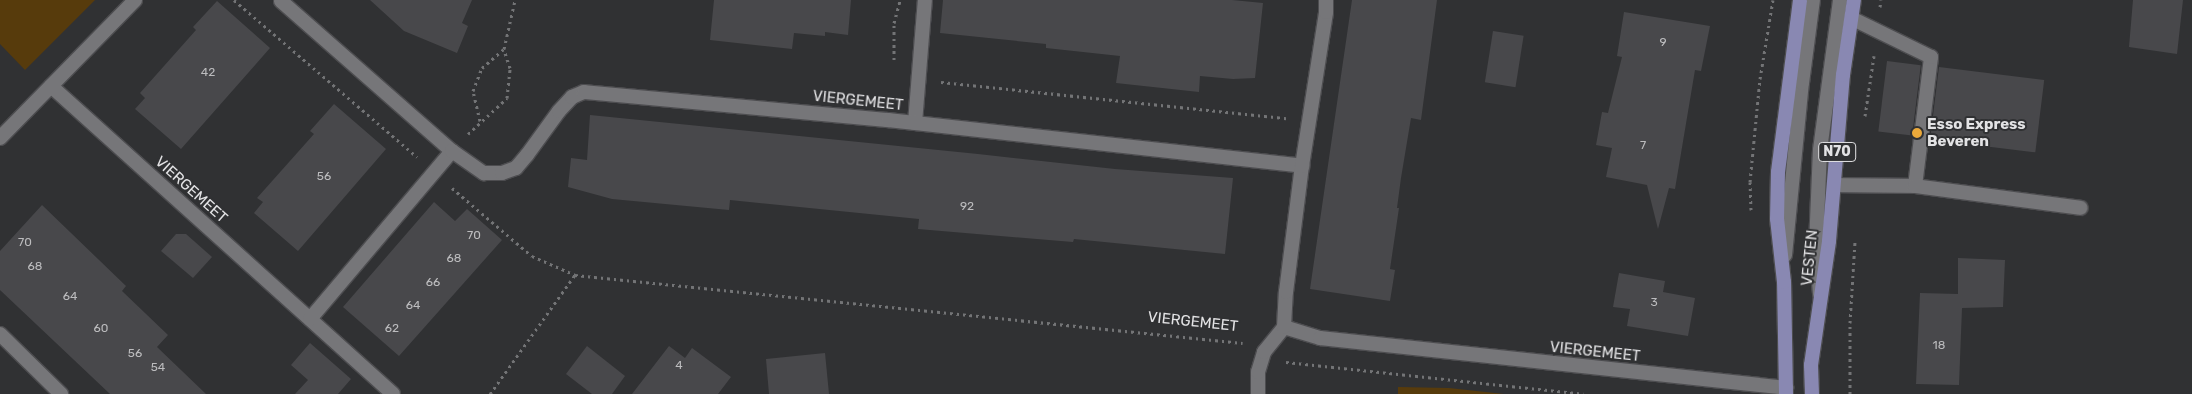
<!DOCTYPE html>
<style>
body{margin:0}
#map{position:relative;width:2192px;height:394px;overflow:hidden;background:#303133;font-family:Rubik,sans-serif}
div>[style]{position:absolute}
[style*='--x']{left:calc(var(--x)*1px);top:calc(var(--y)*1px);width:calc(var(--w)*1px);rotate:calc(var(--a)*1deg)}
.green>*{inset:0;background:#573b0c}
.building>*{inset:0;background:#48484b;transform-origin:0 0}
.path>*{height:3px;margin-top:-1.5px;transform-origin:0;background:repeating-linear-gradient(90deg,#737476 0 2.5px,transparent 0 6.5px)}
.roads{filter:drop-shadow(1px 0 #4d4d50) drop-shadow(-1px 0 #4d4d50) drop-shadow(0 1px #4d4d50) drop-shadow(0 -1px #4d4d50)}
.service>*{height:14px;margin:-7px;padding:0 7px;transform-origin:7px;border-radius:7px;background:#767679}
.minor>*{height:14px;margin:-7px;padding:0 7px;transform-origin:7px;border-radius:7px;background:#767679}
.primary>*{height:14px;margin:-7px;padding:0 7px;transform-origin:7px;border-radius:7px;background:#8988b2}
.dots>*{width:14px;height:14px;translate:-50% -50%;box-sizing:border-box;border:2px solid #303133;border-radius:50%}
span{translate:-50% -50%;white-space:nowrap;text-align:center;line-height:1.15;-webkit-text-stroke:4px #303133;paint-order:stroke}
.number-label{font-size:12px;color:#bcbcbe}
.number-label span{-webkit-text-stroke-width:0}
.shield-label span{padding:1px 4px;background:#303133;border:1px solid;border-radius:4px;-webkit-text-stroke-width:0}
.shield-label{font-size:14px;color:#e3e3e5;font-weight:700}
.street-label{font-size:15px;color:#e3e3e5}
.poi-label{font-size:15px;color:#e3e3e5;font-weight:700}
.left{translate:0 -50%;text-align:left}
</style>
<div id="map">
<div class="green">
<div style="clip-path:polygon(0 0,95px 0,25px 70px,0 44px)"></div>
<div style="clip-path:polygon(1398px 387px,1449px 388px,1504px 394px,1398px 394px)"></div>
</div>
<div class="building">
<div style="clip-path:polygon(370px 0,472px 0,462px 23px,468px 26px,457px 53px,404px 31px)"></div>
<div style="clip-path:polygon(714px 0,851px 0,848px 35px,825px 32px,825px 36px,794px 33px,792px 49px,710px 40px)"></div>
<div style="clip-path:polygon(943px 0,1232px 0,1263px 3px,1255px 78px,1233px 79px,1200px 76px,1199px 92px,1116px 83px,1120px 56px,1046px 48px,1046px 44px,940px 33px)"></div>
<div style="clip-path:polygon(1352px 0,1437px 0,1421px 120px,1411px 118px,1401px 178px,1397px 208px,1399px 208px,1390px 269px,1395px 270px,1390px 301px,1310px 289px)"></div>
<div style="clip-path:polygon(2133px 0,2183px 0,2177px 54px,2129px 47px)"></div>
<div style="clip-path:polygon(217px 1px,270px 48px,181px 149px,135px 109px,145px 98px,140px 93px,196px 30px,193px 27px)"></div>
<div style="clip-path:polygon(1624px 12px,1710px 26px,1701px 71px,1695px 70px,1675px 189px,1669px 188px,1658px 229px,1647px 185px,1606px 177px,1612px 148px,1596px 145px,1602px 112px,1608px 113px,1622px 57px,1617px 56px)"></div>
<div style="left:1493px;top:31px;width:31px;height:52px;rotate:9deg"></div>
<div style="left:1887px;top:61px;width:34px;height:71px;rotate:7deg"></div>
<div style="left:1939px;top:67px;width:106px;height:73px;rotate:7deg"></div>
<div style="clip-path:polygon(334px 104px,386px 149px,298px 251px,254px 213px,263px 202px,257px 198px,314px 134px,310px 131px)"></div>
<div style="clip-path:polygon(590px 115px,978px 154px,1115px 169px,1233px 178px,1225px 254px,1074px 239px,1073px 242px,918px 229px,919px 219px,730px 200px,729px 210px,612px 199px,568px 187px,571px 158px,587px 160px)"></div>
<div style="clip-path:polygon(434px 202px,455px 221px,467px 209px,502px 240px,399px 356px,343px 307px)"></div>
<div style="clip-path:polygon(42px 205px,126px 286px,122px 291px,168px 335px,157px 347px,206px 394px,110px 394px,0 290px,0 251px)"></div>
<div style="clip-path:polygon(176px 234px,186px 234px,212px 257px,193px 278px,161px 251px)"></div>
<div style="clip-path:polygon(1958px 258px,2005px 260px,2003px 307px,1962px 308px,1959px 385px,1916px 384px,1920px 293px,1958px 294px)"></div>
<div style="clip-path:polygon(1619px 273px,1665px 281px,1663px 292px,1695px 298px,1688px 336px,1627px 326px,1630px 309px,1613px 307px)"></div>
<div style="clip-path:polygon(310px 343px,351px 379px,338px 394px,295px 394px,308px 380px,291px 365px)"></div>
<div style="clip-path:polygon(587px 346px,625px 376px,612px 394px,592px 394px,566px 374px)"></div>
<div style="clip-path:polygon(669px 346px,685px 358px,692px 348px,731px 377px,718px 394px,632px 394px)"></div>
<div style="clip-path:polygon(825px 353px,829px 394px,769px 394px,766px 359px)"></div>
</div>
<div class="path">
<div style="--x:234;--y:0;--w:241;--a:40.6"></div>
<div style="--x:1880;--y:7;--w:7;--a:-82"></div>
<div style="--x:894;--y:60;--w:37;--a:-90"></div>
<div style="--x:894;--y:23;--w:24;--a:-75"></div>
<div style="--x:941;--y:82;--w:347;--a:6"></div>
<div style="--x:1865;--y:116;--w:61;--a:-81.5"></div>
<div style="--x:480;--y:121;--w:31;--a:-103"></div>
<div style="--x:473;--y:91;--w:25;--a:-69"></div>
<div style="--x:482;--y:68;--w:29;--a:-41"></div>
<div style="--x:468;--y:134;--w:53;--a:-42.7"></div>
<div style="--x:507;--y:98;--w:30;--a:-84"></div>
<div style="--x:510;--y:68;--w:20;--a:-108"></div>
<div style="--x:504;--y:49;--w:50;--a:-77.3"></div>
<div style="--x:452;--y:188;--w:105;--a:40.4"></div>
<div style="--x:532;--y:256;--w:47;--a:23.8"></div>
<div style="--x:575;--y:275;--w:671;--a:5.81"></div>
<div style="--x:1751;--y:210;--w:28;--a:-92"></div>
<div style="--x:1750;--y:182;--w:103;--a:-84.5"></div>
<div style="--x:1760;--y:79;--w:80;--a:-80.7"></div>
<div style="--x:1286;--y:362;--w:299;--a:6.1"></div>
<div style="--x:490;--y:394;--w:146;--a:-54.5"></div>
<div style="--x:1850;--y:394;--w:71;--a:-90"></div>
<div style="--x:1850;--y:323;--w:81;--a:-86.5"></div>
</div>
<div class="roads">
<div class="service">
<div style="--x:51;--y:86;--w:460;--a:42"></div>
<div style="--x:915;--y:123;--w:123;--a:-85.4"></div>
<div style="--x:1834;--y:185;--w:81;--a:0.7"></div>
<div style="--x:1915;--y:186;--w:130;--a:-82.9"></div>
<div style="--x:1931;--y:57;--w:89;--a:-154"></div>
<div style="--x:1915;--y:186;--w:167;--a:7.5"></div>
<div style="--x:1785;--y:255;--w:173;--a:-84.4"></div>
<div style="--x:1802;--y:83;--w:84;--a:-82.5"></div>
<div style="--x:1820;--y:294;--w:49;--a:-94.7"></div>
<div style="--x:1816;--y:245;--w:95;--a:-87.6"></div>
<div style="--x:1820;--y:150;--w:151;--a:-82.4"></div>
<div style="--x:310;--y:319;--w:220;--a:-49.8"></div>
</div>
<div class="minor">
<div style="--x:281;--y:1;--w:227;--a:41.3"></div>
<div style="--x:452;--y:151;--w:39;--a:35"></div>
<div style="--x:484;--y:173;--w:18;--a:0"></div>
<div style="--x:502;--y:173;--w:15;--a:-20"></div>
<div style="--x:516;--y:168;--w:17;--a:-50"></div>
<div style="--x:527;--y:155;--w:54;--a:-54"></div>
<div style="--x:559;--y:111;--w:19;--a:-47"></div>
<div style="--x:572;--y:97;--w:13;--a:-23"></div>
<div style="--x:584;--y:92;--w:305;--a:5.3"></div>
<div style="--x:888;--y:120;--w:417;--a:6.3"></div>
<div style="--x:0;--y:138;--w:193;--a:-45.6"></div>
<div style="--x:1284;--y:327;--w:38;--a:17"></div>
<div style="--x:1320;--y:338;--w:469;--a:6.1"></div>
<div style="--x:0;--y:334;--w:86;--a:44.5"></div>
<div style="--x:1258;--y:394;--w:22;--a:-90"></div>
<div style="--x:1258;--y:372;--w:21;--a:-73"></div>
<div style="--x:1264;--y:352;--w:32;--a:-51"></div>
<div style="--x:1284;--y:327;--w:35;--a:-87"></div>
<div style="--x:1286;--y:292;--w:127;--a:-82.8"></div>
<div style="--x:1302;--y:166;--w:156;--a:-81.1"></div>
<div style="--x:1326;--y:12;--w:12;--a:-90"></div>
</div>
<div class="primary">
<div style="--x:1786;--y:394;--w:112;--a:-91"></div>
<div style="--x:1784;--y:282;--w:63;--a:-96.3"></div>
<div style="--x:1777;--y:219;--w:47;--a:-88.8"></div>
<div style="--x:1778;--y:172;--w:173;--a:-82.7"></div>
<div style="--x:1812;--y:394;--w:29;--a:-92"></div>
<div style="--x:1811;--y:365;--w:125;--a:-81.7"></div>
<div style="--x:1829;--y:241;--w:167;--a:-85.2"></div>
<div style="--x:1843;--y:75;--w:76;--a:-81.7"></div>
</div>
</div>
<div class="dots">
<div style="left:1917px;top:133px;background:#eba93a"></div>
</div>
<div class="number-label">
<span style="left:1663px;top:43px">9</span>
<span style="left:208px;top:73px">42</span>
<span style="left:1643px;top:146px">7</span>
<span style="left:324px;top:177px">56</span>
<span style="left:967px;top:207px">92</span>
<span style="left:474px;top:236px">70</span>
<span style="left:25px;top:243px">70</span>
<span style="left:454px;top:259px">68</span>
<span style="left:35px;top:267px">68</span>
<span style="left:433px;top:283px">66</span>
<span style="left:70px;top:297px">64</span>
<span style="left:1654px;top:303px">3</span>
<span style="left:413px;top:306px">64</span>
<span style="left:101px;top:329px">60</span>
<span style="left:392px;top:329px">62</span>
<span style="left:1939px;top:346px">18</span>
<span style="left:135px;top:354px">56</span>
<span style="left:679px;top:366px">4</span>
<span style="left:158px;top:368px">54</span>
</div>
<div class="shield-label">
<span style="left:1837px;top:152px">N70</span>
</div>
<div class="street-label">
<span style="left:858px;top:101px;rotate:6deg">VIERGEMEET</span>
<span style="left:191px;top:190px;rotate:42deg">VIERGEMEET</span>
<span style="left:1810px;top:258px;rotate:-84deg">VESTEN</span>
<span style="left:1193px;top:322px;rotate:6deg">VIERGEMEET</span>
<span style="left:1595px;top:352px;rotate:6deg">VIERGEMEET</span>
</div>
<div class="poi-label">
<span class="left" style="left:1927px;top:133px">Esso Express<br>Beveren</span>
</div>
</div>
